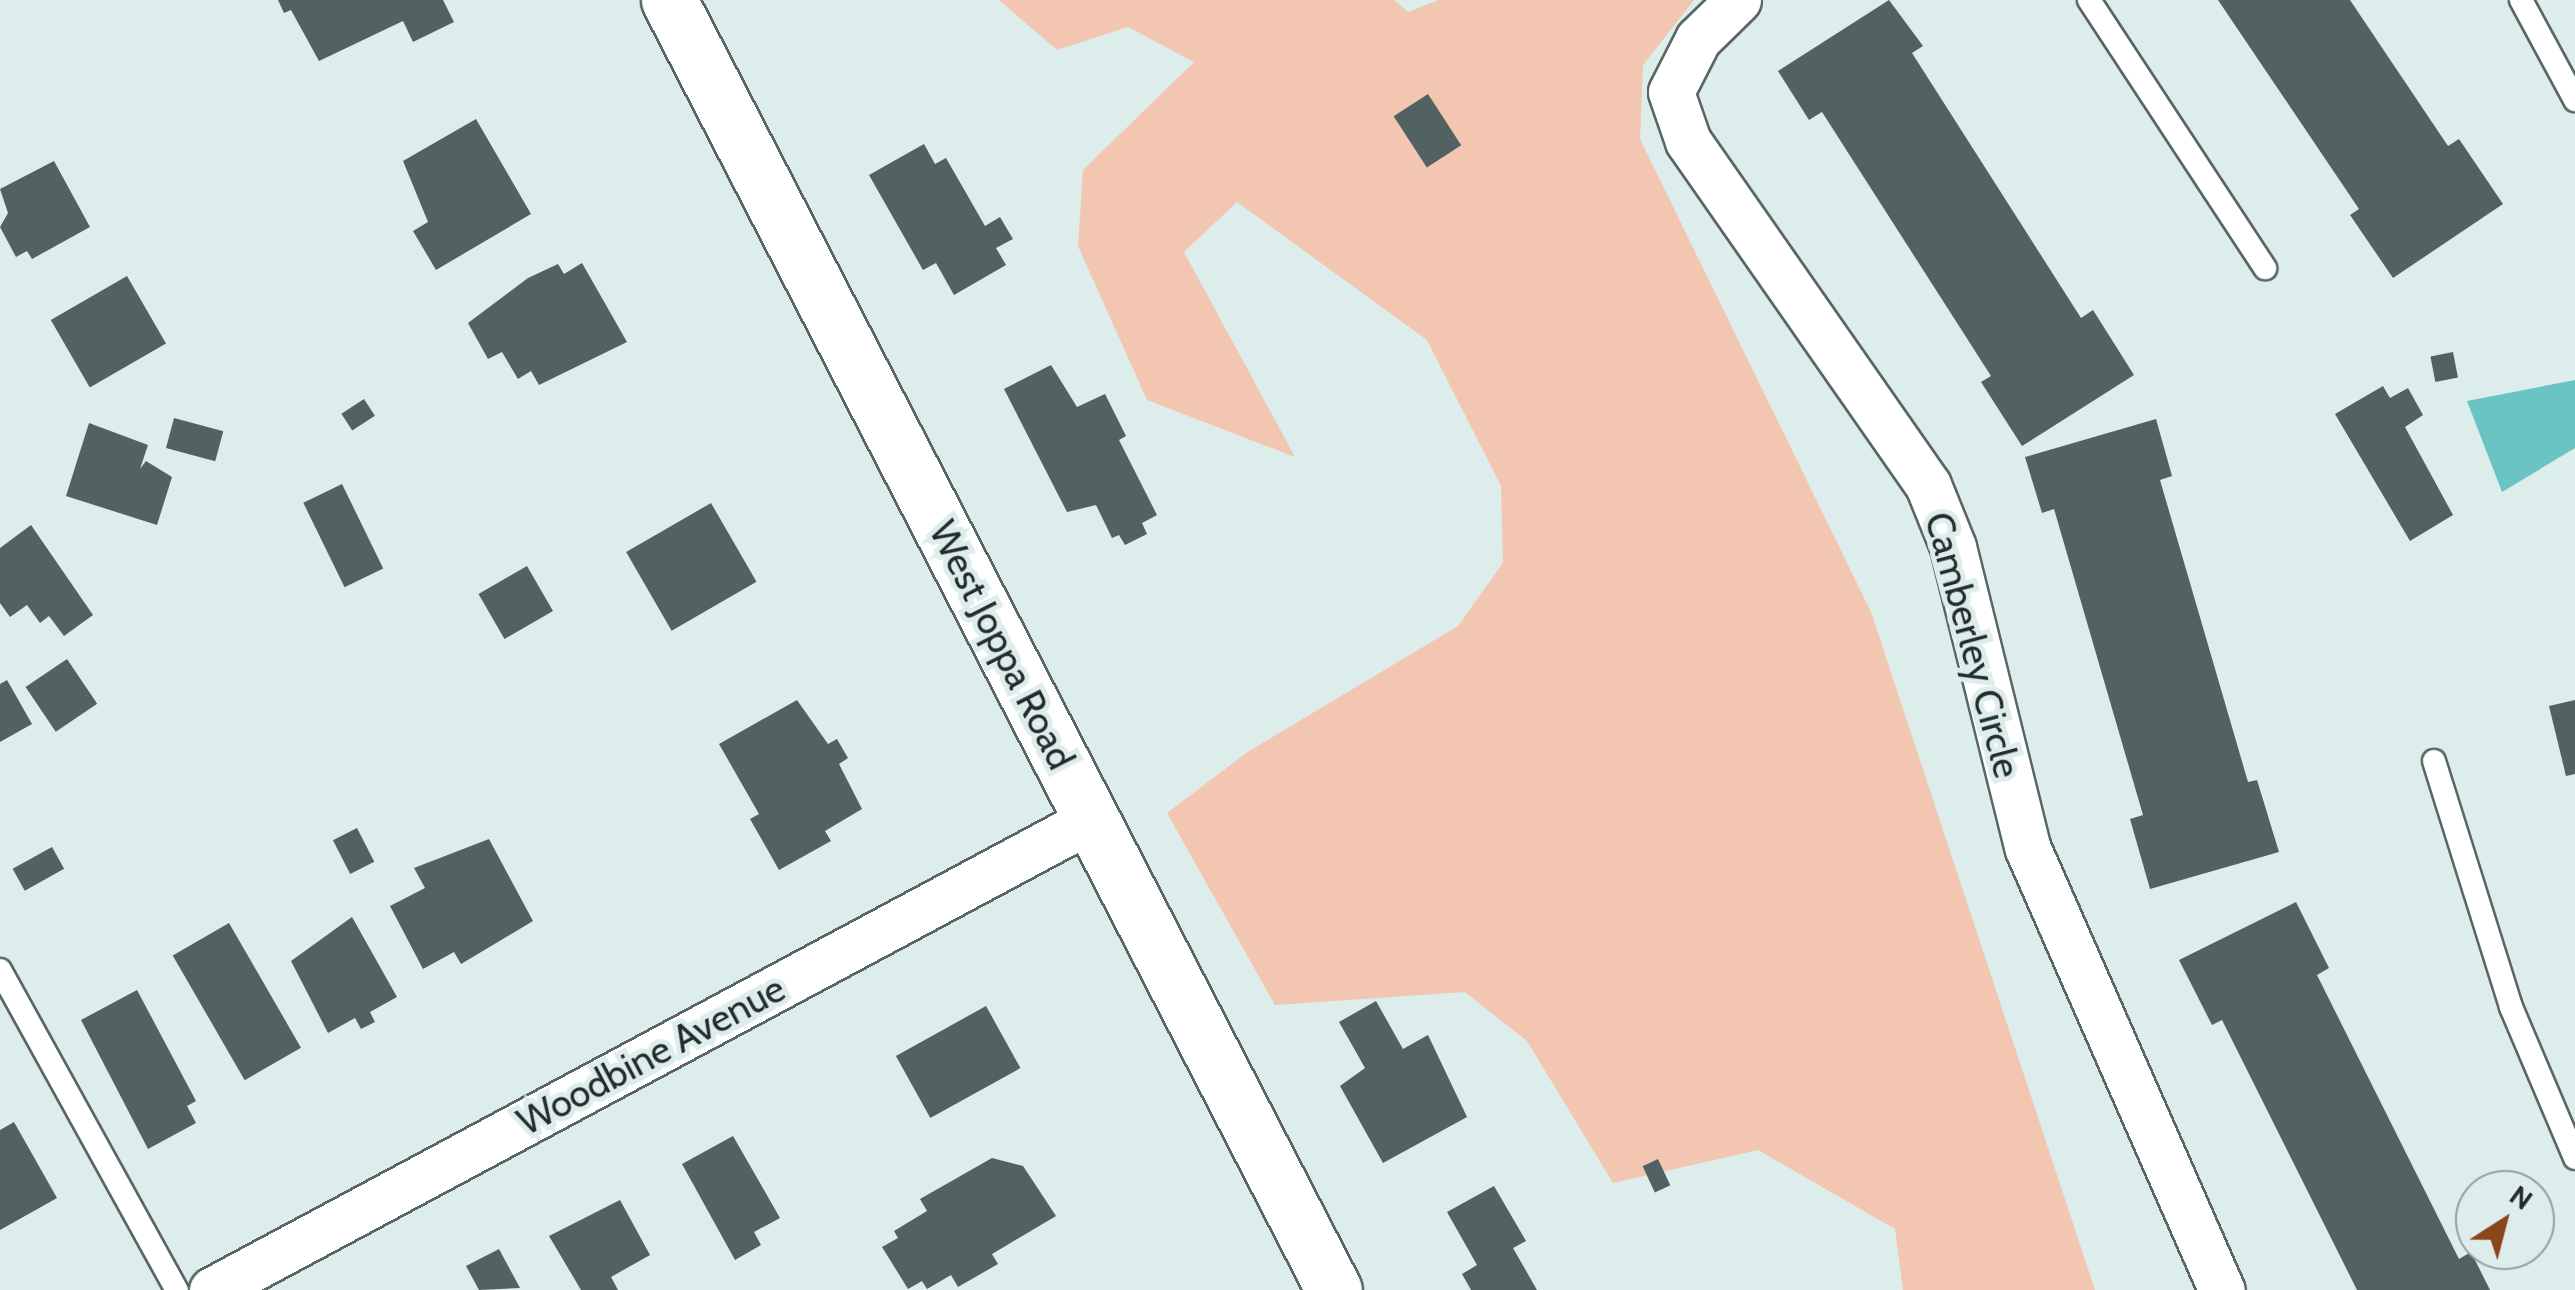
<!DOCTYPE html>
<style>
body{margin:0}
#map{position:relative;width:2575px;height:1290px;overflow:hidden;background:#dcedec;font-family:Cabin,sans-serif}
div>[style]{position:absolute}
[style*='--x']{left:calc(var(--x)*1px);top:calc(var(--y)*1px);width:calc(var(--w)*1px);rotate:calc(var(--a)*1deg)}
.green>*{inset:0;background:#f2c6b0}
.water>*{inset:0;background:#69c4c3}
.building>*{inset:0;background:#526161;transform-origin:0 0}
.roads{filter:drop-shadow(2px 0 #586666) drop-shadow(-2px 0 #586666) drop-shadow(0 2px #586666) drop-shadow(0 -2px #586666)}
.lane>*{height:22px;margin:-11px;padding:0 11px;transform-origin:11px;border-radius:11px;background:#fff}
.street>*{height:45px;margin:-22.5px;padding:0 22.5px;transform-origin:22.5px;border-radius:22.5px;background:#fff}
.secondary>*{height:55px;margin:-27.5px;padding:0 27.5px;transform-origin:27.5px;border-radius:27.5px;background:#fff}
span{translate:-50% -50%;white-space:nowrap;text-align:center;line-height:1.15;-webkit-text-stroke:10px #dcedec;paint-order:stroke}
.street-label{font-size:38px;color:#242b2a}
.north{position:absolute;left:2455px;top:1170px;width:100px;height:100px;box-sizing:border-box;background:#dcedec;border:2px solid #929f9e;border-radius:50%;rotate:36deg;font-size:28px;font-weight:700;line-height:40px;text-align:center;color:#242b2a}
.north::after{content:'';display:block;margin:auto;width:35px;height:45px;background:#8a451b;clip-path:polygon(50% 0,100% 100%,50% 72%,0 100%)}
</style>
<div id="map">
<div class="green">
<div style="clip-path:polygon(999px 0,1394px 0,1408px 12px,1439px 0,1694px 0,1643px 65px,1640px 139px,1871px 612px,2095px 1290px,1903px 1290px,1895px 1229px,1758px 1150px,1613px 1183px,1527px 1041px,1465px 992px,1275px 1005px,1167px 813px,1249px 751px,1458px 626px,1503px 563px,1501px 486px,1427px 340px,1237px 202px,1184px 252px,1295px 457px,1147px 400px,1078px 246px,1083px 170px,1194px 62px,1128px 27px,1057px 50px)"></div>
</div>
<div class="water">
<div style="clip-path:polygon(2575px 380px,2575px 448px,2502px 492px,2467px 401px)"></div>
</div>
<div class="building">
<div style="clip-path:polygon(278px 0,443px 0,454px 22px,413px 42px,403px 21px,319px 61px,291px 10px,284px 13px)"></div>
<div style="clip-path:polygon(1889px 0,1923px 46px,1912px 53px,2081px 318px,2093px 310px,2134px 375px,2022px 446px,1981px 382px,1991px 376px,1822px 112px,1809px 120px,1778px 71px)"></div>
<div style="clip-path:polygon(2218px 0,2350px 0,2448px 146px,2459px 139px,2503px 204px,2393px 278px,2350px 215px,2359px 209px)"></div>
<div style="left:1428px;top:94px;width:61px;height:41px;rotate:57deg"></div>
<div style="clip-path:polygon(476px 119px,531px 214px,436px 270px,413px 231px,428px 222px,403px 161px)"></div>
<div style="clip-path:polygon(924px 144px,935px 164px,946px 158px,985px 226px,1000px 217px,1013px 239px,996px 248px,1006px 265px,954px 295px,936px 263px,923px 270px,869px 175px)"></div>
<div style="clip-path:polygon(54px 161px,90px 227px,32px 259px,27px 251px,16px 257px,0 227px,8px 213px,0 189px)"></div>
<div style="clip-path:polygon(582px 263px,627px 342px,539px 385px,531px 371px,518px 379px,502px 352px,488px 359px,468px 323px,528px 278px,558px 264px,564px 274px)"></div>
<div style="left:127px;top:276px;width:78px;height:88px;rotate:60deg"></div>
<div style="left:2453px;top:352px;width:26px;height:23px;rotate:79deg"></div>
<div style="clip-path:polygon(1051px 365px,1077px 407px,1105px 394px,1126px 436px,1119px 440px,1157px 515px,1142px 523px,1147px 534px,1125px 545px,1119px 535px,1112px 538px,1096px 505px,1067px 512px,1004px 389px)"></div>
<div style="clip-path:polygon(2383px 386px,2390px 398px,2408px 388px,2423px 415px,2405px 427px,2453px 515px,2410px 541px,2335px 414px)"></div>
<div style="left:364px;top:399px;width:20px;height:27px;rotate:57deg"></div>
<div style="left:174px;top:418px;width:51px;height:31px;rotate:15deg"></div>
<div style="clip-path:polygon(2156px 419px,2172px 476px,2160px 480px,2248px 782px,2257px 780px,2279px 852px,2150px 889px,2130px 819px,2143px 815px,2054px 509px,2042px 513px,2025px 457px)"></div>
<div style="clip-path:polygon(89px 423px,148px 445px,140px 469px,146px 461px,172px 477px,157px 525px,66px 496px)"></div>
<div style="left:342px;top:484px;width:94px;height:43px;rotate:64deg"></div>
<div style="left:711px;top:503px;width:91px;height:98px;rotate:60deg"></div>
<div style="clip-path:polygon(31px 525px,93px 615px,64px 636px,49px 616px,40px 623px,27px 605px,10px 617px,0 603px,0 548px)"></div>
<div style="left:527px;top:566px;width:52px;height:56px;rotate:60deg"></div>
<div style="left:67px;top:659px;width:54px;height:50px;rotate:56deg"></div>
<div style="clip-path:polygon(7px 680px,32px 724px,0 742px,0 684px)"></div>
<div style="clip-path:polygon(797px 700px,828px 744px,837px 739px,848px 758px,839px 764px,862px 809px,825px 831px,831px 841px,779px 870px,750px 819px,759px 814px,719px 744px)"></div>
<div style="clip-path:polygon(2575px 700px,2575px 774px,2566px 776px,2549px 706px)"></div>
<div style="left:357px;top:828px;width:38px;height:27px;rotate:63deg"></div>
<div style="clip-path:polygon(489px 839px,533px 921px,461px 964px,454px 952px,423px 969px,390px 906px,425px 888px,414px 868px)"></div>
<div style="left:52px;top:847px;width:25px;height:45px;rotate:61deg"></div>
<div style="clip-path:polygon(2296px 902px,2329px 968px,2317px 975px,2459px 1259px,2471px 1252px,2490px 1290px,2357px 1290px,2222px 1020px,2212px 1025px,2179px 960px)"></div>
<div style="clip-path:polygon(352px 917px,397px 997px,370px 1012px,375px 1022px,361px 1029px,355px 1018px,328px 1033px,291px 961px)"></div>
<div style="left:229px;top:923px;width:144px;height:65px;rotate:60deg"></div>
<div style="clip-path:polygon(137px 990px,196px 1101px,187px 1106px,196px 1123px,148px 1149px,81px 1020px)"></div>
<div style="clip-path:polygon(1376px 1001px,1403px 1049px,1428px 1035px,1467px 1117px,1383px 1163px,1340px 1086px,1365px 1068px,1339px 1022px)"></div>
<div style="left:986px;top:1006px;width:71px;height:103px;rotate:61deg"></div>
<div style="clip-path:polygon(14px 1122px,57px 1198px,0 1230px,0 1130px)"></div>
<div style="clip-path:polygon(733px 1136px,780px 1218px,754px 1232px,761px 1245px,735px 1260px,682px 1164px)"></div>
<div style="clip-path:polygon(992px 1158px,1023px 1166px,1056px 1216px,992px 1254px,998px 1264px,958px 1287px,951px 1275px,927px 1289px,922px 1281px,908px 1289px,882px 1247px,898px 1238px,894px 1231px,927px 1211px,920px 1199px)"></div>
<div style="left:1658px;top:1159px;width:29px;height:17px;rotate:65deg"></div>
<div style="clip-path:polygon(1494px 1186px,1526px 1241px,1513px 1248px,1537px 1290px,1471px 1290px,1462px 1274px,1477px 1265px,1447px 1212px)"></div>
<div style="clip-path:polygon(620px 1200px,650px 1255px,611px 1277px,618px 1290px,581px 1290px,549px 1236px)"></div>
<div style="clip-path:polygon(499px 1249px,520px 1288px,479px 1290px,466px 1266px)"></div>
</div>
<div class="roads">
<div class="lane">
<div style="--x:2089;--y:0;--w:321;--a:56.7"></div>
<div style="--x:2521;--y:0;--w:114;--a:61.6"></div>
<div style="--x:2434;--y:761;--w:258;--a:72.6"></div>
<div style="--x:2511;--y:1007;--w:164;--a:67"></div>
<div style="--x:0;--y:970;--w:366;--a:61.1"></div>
</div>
<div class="street">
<div style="--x:1738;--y:0;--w:56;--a:135.7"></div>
<div style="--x:1698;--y:39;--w:59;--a:117"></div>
<div style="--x:1671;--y:92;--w:52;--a:70.9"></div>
<div style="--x:1688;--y:141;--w:419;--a:55.1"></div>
<div style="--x:1928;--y:485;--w:67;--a:68"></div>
<div style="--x:1953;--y:547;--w:311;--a:76.1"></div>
<div style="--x:2028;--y:849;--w:482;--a:66.3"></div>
<div style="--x:212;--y:1290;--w:996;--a:-28.16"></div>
</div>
<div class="secondary">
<div style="--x:669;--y:0;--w:1451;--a:62.73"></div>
</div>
</div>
<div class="street-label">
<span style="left:1002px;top:645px;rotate:63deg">West Joppa Road</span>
<span style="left:1973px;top:645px;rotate:75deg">Camberley Circle</span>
<span style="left:651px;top:1055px;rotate:-28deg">Woodbine Avenue</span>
</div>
<div class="north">N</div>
</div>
